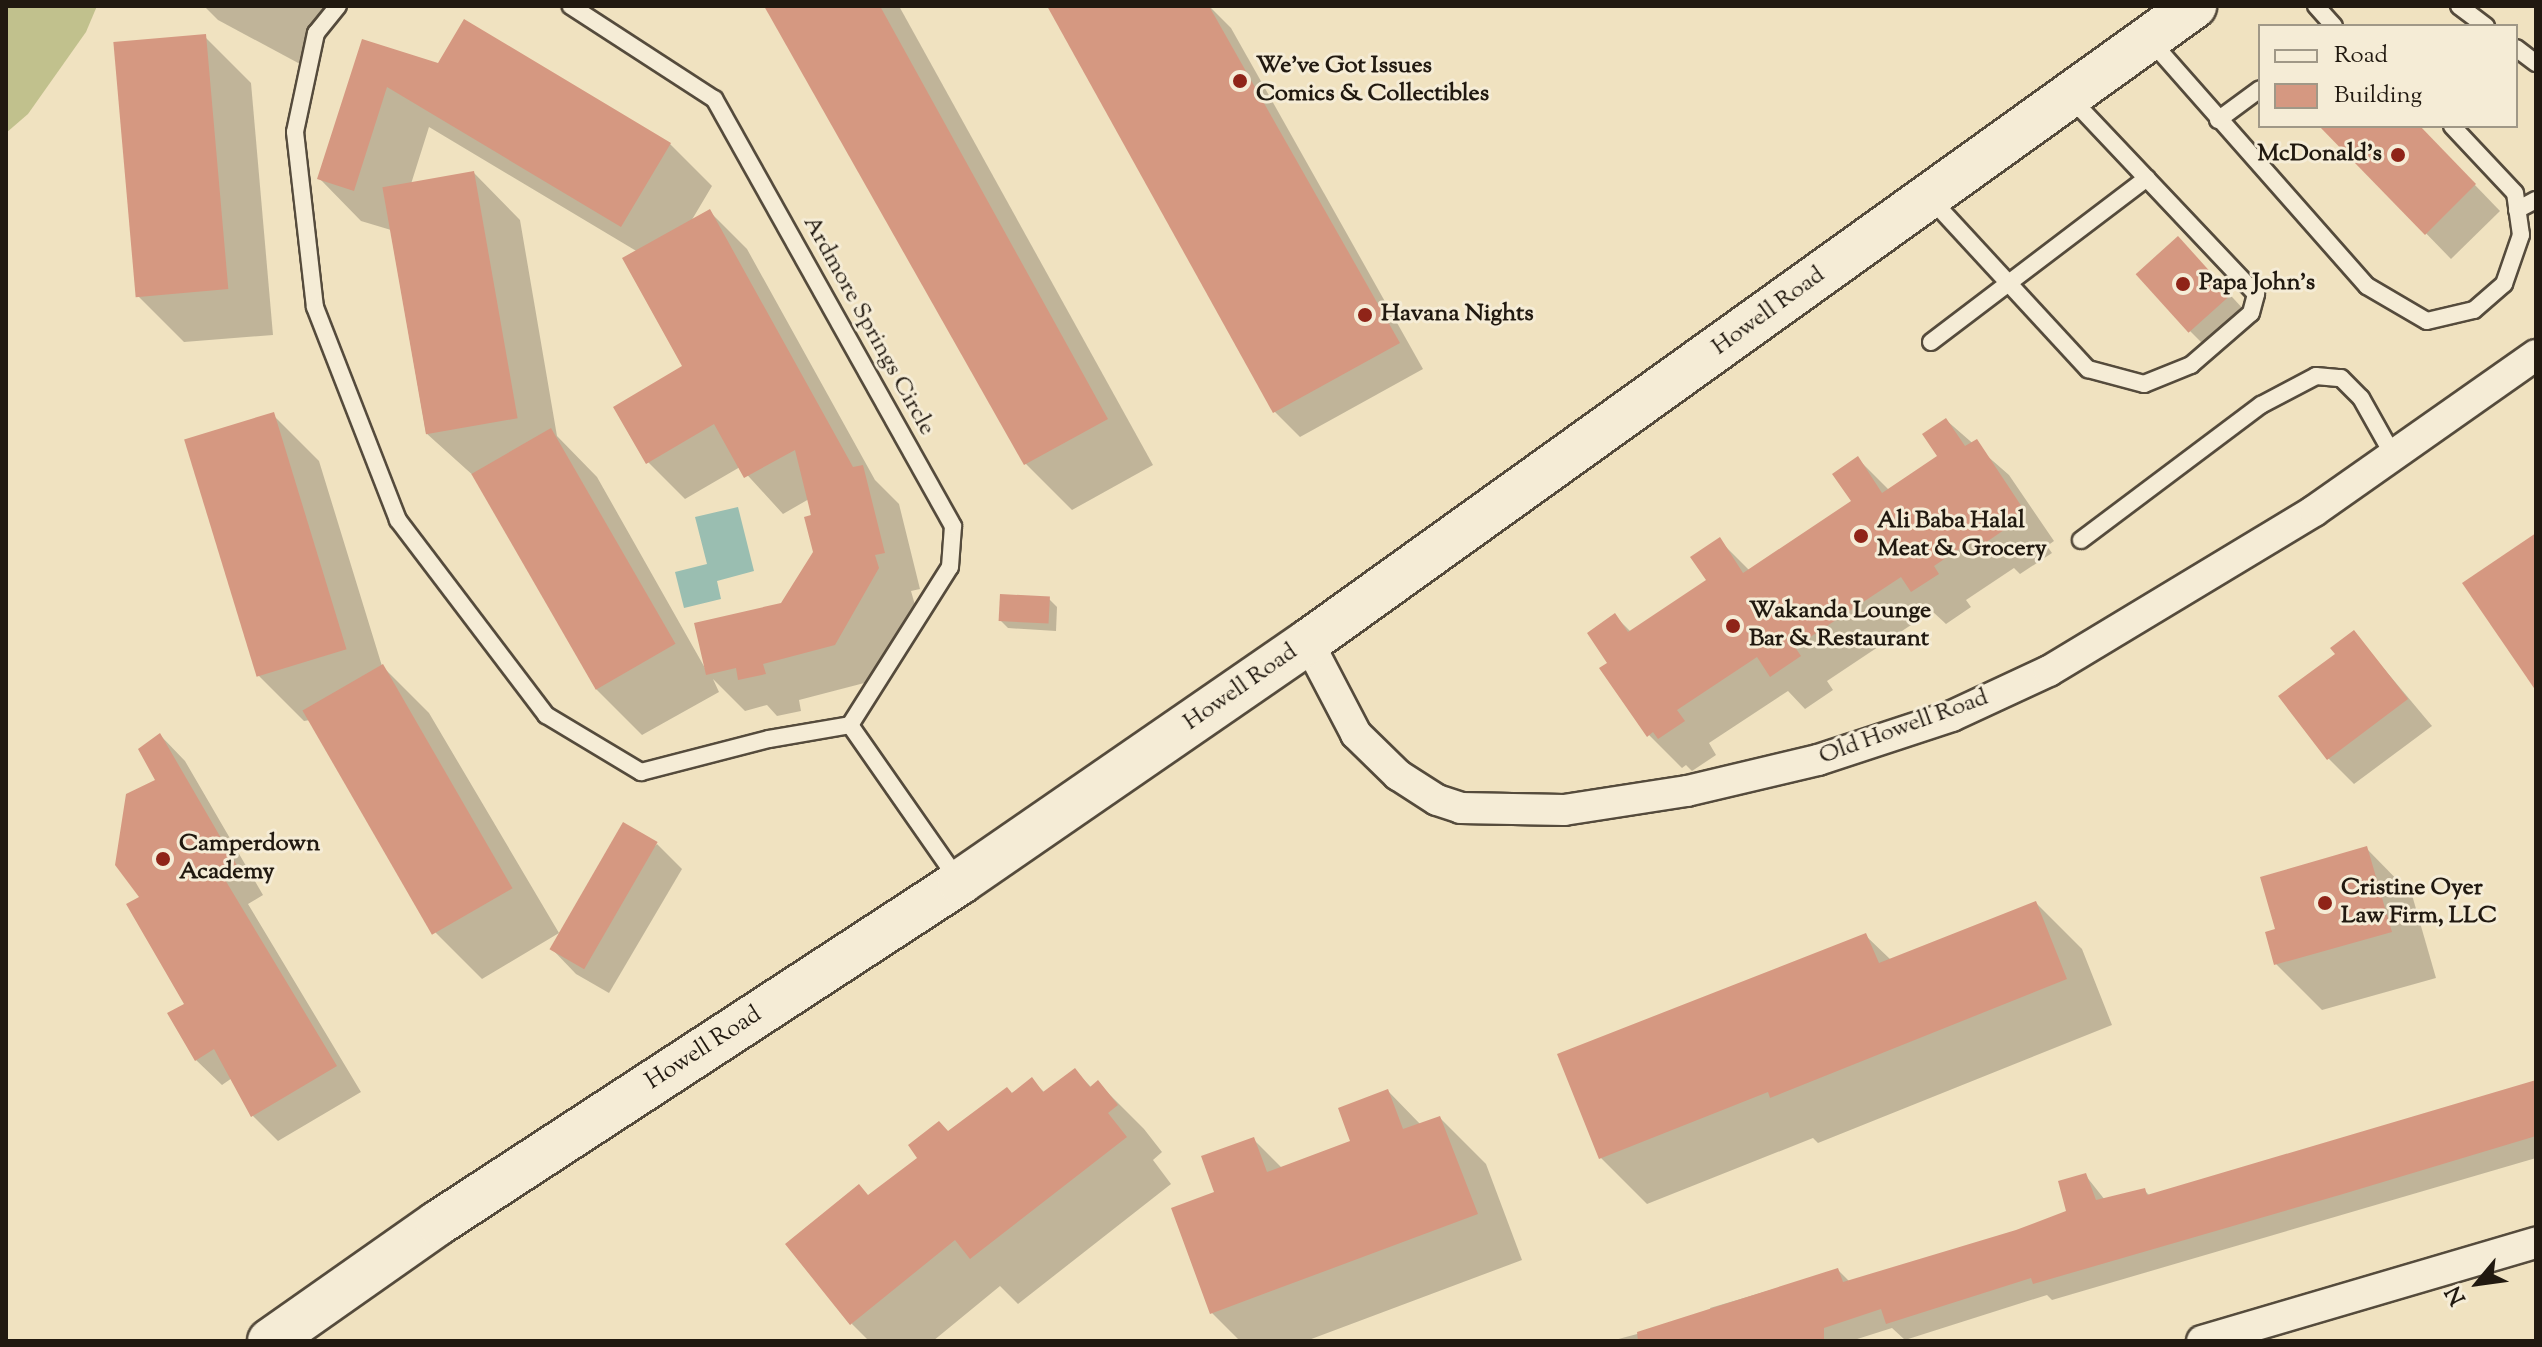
<!DOCTYPE html>
<style>
body{margin:0}
#map{position:relative;width:2542px;height:1347px;overflow:hidden;background:#f0e2c0;font-family:"Sorts Mill Goudy",serif}
div>[style]{position:absolute}
[style*='--x']{left:calc(var(--x)*1px);top:calc(var(--y)*1px);width:calc(var(--w)*1px);rotate:calc(var(--a)*1deg)}
.green>*{inset:0;background:#c1c18d}
.water>*{inset:0;background:#9abeb1}
.shadow>*{inset:0;background:#0003}
.building>*{inset:0;background:#d59881;transform-origin:0 0}
.roads{filter:drop-shadow(2px 0 #554b3c) drop-shadow(-2px 0 #554b3c) drop-shadow(0 2px #554b3c) drop-shadow(0 -2px #554b3c)}
.service>*{height:16px;margin:-8px;padding:0 8px;transform-origin:8px;border-radius:8px;background:#f5ecd6}
.minor>*{height:30px;margin:-15px;padding:0 15px;transform-origin:15px;border-radius:15px;background:#f5ecd6}
.secondary>*{height:44px;margin:-22px;padding:0 22px;transform-origin:22px;border-radius:22px;background:#f5ecd6}
.dots>*{width:22px;height:22px;translate:-50% -50%;box-sizing:border-box;border:4px solid #f5ecd6;border-radius:50%}
span{translate:-50% -50%;white-space:nowrap;text-align:center;line-height:1.15;-webkit-text-stroke:6px #f5ecd6;paint-order:stroke}
.poi-label{font-size:24px;color:#211910;font-weight:700}
.left{translate:0 -50%;text-align:left}
.right{translate:-100% -50%;text-align:right}
.street-label{font-size:24px;color:#211910}
.frame{position:absolute;inset:0;border:8px solid #211910;pointer-events:none}
.legend{position:absolute;left:2258px;top:24px;width:260px;height:104px;box-sizing:border-box;background:#f5ecd6;border:2px solid #a09887;margin:0;padding:10px 14px;list-style:none;font-size:24px;color:#211910}
.legend li{display:flex;align-items:center;gap:16px;height:40px}
.legend b{width:40px;border:2px solid #a09887}
.north{position:absolute;left:2438px;top:1243px;width:80px;height:80px;-webkit-text-stroke:6px #f5ecd6;paint-order:stroke;rotate:241deg;font-size:22px;font-weight:700;line-height:32px;text-align:center;color:#211910}
.north::after{content:'';display:block;margin:auto;width:28px;height:36px;background:#211910;clip-path:polygon(50% 0,100% 100%,50% 72%,0 100%)}
</style>
<div id="map">
<div class="green">
<div style="clip-path:polygon(6px 6px,97px 6px,86px 32px,28px 114px,6px 133px)"></div>
</div>
<div class="water">
<div style="clip-path:polygon(738px 507px,754px 571px,717px 581px,721px 599px,684px 608px,675px 572px,707px 564px,695px 517px)"></div>
</div>
<div class="shadow">
<div style="clip-path:polygon(204px 6px,330px 6px,300px 64px,218px 20px)"></div>
<div style="clip-path:polygon(766px 6px,899px 6px,1153px 465px,1072px 510px,1026px 464px)"></div>
<div style="clip-path:polygon(1049px 6px,1209px 6px,1231px 28px,1423px 369px,1300px 437px,1275px 412px)"></div>
<div style="clip-path:polygon(205px 37px,251px 83px,273px 335px,184px 342px,138px 296px)"></div>
<div style="clip-path:polygon(evenodd,363px 41px,670px 144px,712px 186px,690px 223px,710px 212px,747px 249px,875px 480px,899px 504px,920px 589px,911px 591px,915px 605px,872px 681px,799px 700px,801px 711px,777px 716px,767px 705px,745px 711px,713px 679px,719px 692px,642px 735px,596px 689px,476px 478px,426px 433px,391px 230px,361px 221px,319px 178px,363px 41px,429px 127px,638px 252px,685px 367px,648px 462px,685px 499px,740px 467px,783px 514px,809px 499px,815px 552px,783px 605px,705px 668px,597px 477px,557px 436px,520px 220px,474px 173px,411px 184px,429px 127px)"></div>
<div style="clip-path:polygon(2322px 126px,2418px 126px,2500px 211px,2451px 259px)"></div>
<div style="clip-path:polygon(2194px 256px,2246px 312px,2207px 348px,2190px 331px)"></div>
<div style="clip-path:polygon(273px 415px,319px 461px,382px 666px,429px 713px,559px 933px,482px 979px,436px 933px,310px 720px,304px 721px,258px 675px)"></div>
<div style="clip-path:polygon(1946px 420px,2009px 475px,2054px 541px,2047px 546px,2052px 553px,2020px 574px,2014px 568px,1966px 600px,1971px 607px,1946px 624px,1932px 611px,1827px 681px,1833px 690px,1805px 709px,1788px 691px,1709px 743px,1716px 755px,1692px 771px,1686px 765px,1682px 768px,1649px 735px,1609px 663px,1615px 616px,1631px 632px,1709px 580px,1719px 540px,1750px 571px,1853px 502px,1858px 459px,1889px 490px,1940px 456px)"></div>
<div style="clip-path:polygon(1049px 599px,1057px 607px,1056px 631px,1008px 628px,1000px 620px)"></div>
<div style="clip-path:polygon(2354px 633px,2432px 726px,2354px 784px,2328px 758px,2338px 654px)"></div>
<div style="clip-path:polygon(160px 735px,185px 761px,263px 895px,248px 904px,361px 1092px,278px 1141px,253px 1116px,232px 1078px,222px 1085px,196px 1060px,187px 1005px,142px 898px)"></div>
<div style="clip-path:polygon(657px 844px,682px 869px,609px 993px,576px 974px,551px 948px)"></div>
<div style="clip-path:polygon(2366px 848px,2412px 895px,2436px 978px,2322px 1010px,2276px 964px,2278px 930px)"></div>
<div style="clip-path:polygon(2036px 903px,2082px 949px,2112px 1025px,1818px 1143px,1813px 1138px,1647px 1204px,1601px 1158px,1866px 936px,1891px 960px)"></div>
<div style="clip-path:polygon(1074px 1070px,1092px 1088px,1098px 1083px,1144px 1129px,1162px 1152px,1153px 1160px,1171px 1184px,1018px 1304px,1000px 1286px,933px 1341px,869px 1341px,852px 1324px,869px 1197px,949px 1133px,1032px 1080px,1045px 1093px)"></div>
<div style="clip-path:polygon(2536px 1082px,2536px 1158px,2052px 1300px,2047px 1295px,1905px 1340px,1892px 1328px,1851px 1341px,1611px 1341px,1712px 1314px,1710px 1308px,1838px 1270px,1850px 1282px,2016px 1232px,2069px 1212px,2086px 1176px,2105px 1200px,2144px 1190px,2150px 1196px)"></div>
<div style="clip-path:polygon(1388px 1091px,1421px 1125px,1440px 1118px,1486px 1164px,1522px 1260px,1306px 1341px,1240px 1341px,1212px 1313px,1217px 1193px,1253px 1139px,1283px 1169px,1353px 1143px)"></div>
</div>
<div class="building">
<div style="clip-path:polygon(764px 6px,880px 6px,1108px 419px,1024px 465px)"></div>
<div style="clip-path:polygon(1047px 6px,1209px 6px,1400px 343px,1273px 413px)"></div>
<div style="clip-path:polygon(464px 19px,671px 143px,621px 227px,387px 87px,354px 191px,317px 179px,362px 39px,438px 63px)"></div>
<div style="left:206px;top:34px;width:256px;height:93px;rotate:85deg"></div>
<div style="clip-path:polygon(2319px 126px,2420px 126px,2476px 184px,2425px 235px)"></div>
<div style="left:474px;top:171px;width:251px;height:93px;rotate:80deg"></div>
<div style="clip-path:polygon(710px 209px,853px 467px,863px 465px,885px 553px,875px 555px,879px 568px,835px 645px,763px 664px,766px 674px,738px 680px,736px 668px,706px 675px,694px 623px,781px 603px,813px 552px,804px 517px,811px 515px,795px 450px,744px 478px,714px 424px,646px 464px,613px 407px,682px 366px,622px 258px)"></div>
<div style="left:2178px;top:236px;width:79px;height:57px;rotate:48deg"></div>
<div style="left:274px;top:412px;width:248px;height:94px;rotate:73deg"></div>
<div style="clip-path:polygon(1946px 418px,1965px 446px,1977px 439px,2022px 507px,2016px 512px,2020px 519px,1985px 543px,1980px 535px,1934px 566px,1939px 574px,1911px 592px,1901px 577px,1795px 647px,1801px 656px,1770px 677px,1757px 657px,1677px 710px,1685px 721px,1658px 739px,1653px 732px,1647px 737px,1599px 668px,1607px 663px,1587px 633px,1615px 613px,1628px 632px,1706px 580px,1690px 557px,1720px 537px,1743px 573px,1851px 501px,1832px 474px,1858px 456px,1882px 493px,1937px 456px,1922px 434px)"></div>
<div style="left:551px;top:428px;width:249px;height:92px;rotate:60deg"></div>
<div style="clip-path:polygon(2536px 533px,2536px 691px,2462px 583px)"></div>
<div style="left:1000px;top:594px;width:50px;height:27px;rotate:3deg"></div>
<div style="clip-path:polygon(2354px 630px,2408px 699px,2327px 760px,2278px 696px,2335px 654px,2330px 648px)"></div>
<div style="left:383px;top:664px;width:259px;height:93px;rotate:60deg"></div>
<div style="clip-path:polygon(160px 733px,239px 869px,224px 878px,337px 1066px,251px 1117px,214px 1049px,195px 1061px,167px 1013px,184px 1004px,126px 904px,139px 897px,115px 865px,126px 794px,155px 780px,138px 749px)"></div>
<div style="left:623px;top:822px;width:40px;height:147px;rotate:30deg"></div>
<div style="clip-path:polygon(2367px 846px,2392px 932px,2274px 965px,2265px 932px,2275px 929px,2260px 877px)"></div>
<div style="clip-path:polygon(2036px 901px,2067px 979px,1770px 1098px,1768px 1092px,1599px 1159px,1557px 1054px,1866px 933px,1879px 963px)"></div>
<div style="clip-path:polygon(1075px 1068px,1090px 1087px,1098px 1080px,1118px 1105px,1108px 1113px,1127px 1137px,970px 1259px,955px 1240px,850px 1325px,785px 1244px,859px 1184px,868px 1195px,917px 1158px,908px 1145px,939px 1121px,948px 1131px,1007px 1087px,1012px 1093px,1032px 1077px,1043px 1092px)"></div>
<div style="clip-path:polygon(2536px 1080px,2536px 1136px,2343px 1194px,2033px 1284px,2031px 1278px,1886px 1324px,1881px 1309px,1824px 1328px,1824px 1341px,1638px 1341px,1637px 1332px,1838px 1268px,1843px 1282px,2016px 1230px,2066px 1211px,2058px 1181px,2086px 1173px,2096px 1200px,2145px 1188px,2147px 1195px)"></div>
<div style="clip-path:polygon(1388px 1089px,1403px 1129px,1440px 1116px,1478px 1214px,1210px 1314px,1171px 1208px,1214px 1192px,1201px 1156px,1254px 1137px,1267px 1172px,1350px 1141px,1338px 1108px)"></div>
</div>
<div class="roads">
<div class="service">
<div style="--x:338;--y:6;--w:35;--a:129"></div>
<div style="--x:316;--y:33;--w:101;--a:102"></div>
<div style="--x:295;--y:132;--w:176;--a:83.5"></div>
<div style="--x:315;--y:307;--w:229;--a:68.7"></div>
<div style="--x:398;--y:520;--w:245;--a:52.8"></div>
<div style="--x:546;--y:715;--w:111;--a:31"></div>
<div style="--x:641;--y:772;--w:132;--a:-14.5"></div>
<div style="--x:769;--y:739;--w:82;--a:-9.8"></div>
<div style="--x:850;--y:725;--w:187;--a:-57.7"></div>
<div style="--x:950;--y:567;--w:41;--a:-85.8"></div>
<div style="--x:953;--y:526;--w:489;--a:-119.2"></div>
<div style="--x:714;--y:99;--w:171;--a:-147"></div>
<div style="--x:2316;--y:6;--w:27;--a:48"></div>
<div style="--x:2459;--y:6;--w:34;--a:37"></div>
<div style="--x:2150;--y:40;--w:328;--a:48.6"></div>
<div style="--x:2367;--y:286;--w:69;--a:30.3"></div>
<div style="--x:2427;--y:321;--w:48;--a:-13.2"></div>
<div style="--x:2474;--y:310;--w:40;--a:-41"></div>
<div style="--x:2504;--y:284;--w:52;--a:-70.9"></div>
<div style="--x:2521;--y:235;--w:42;--a:-98.1"></div>
<div style="--x:2515;--y:193;--w:92;--a:-133.2"></div>
<div style="--x:2516;--y:48;--w:25;--a:37"></div>
<div style="--x:2218;--y:120;--w:52;--a:-36.4"></div>
<div style="--x:1930;--y:198;--w:233;--a:47.3"></div>
<div style="--x:2088;--y:369;--w:58;--a:15"></div>
<div style="--x:2144;--y:384;--w:51;--a:-22"></div>
<div style="--x:2191;--y:365;--w:79;--a:-40.9"></div>
<div style="--x:2251;--y:313;--w:20;--a:-75"></div>
<div style="--x:2256;--y:294;--w:272;--a:-133.4"></div>
<div style="--x:2517;--y:210;--w:21;--a:-28"></div>
<div style="--x:1931;--y:342;--w:271;--a:-37.2"></div>
<div style="--x:2081;--y:540;--w:225;--a:-36.9"></div>
<div style="--x:2261;--y:405;--w:62;--a:-27.8"></div>
<div style="--x:2316;--y:376;--w:25;--a:5"></div>
<div style="--x:2341;--y:378;--w:28;--a:45"></div>
<div style="--x:2361;--y:398;--w:65;--a:60.7"></div>
<div style="--x:850;--y:725;--w:190;--a:55.1"></div>
</div>
<div class="minor">
<div style="--x:1308;--y:642;--w:104;--a:62.4"></div>
<div style="--x:1356;--y:734;--w:59;--a:44.3"></div>
<div style="--x:1398;--y:775;--w:46;--a:32.7"></div>
<div style="--x:1437;--y:800;--w:25;--a:18"></div>
<div style="--x:1461;--y:808;--w:103;--a:1.1"></div>
<div style="--x:1564;--y:810;--w:124;--a:-8.8"></div>
<div style="--x:1687;--y:791;--w:135;--a:-13.3"></div>
<div style="--x:1818;--y:760;--w:141;--a:-18.2"></div>
<div style="--x:1952;--y:716;--w:107;--a:-24.9"></div>
<div style="--x:2049;--y:671;--w:310;--a:-31.1"></div>
<div style="--x:2314;--y:511;--w:271;--a:-35.1"></div>
<div style="--x:2202;--y:1341;--w:348;--a:-16.4"></div>
</div>
<div class="secondary">
<div style="--x:270;--y:1341;--w:205;--a:-35.1"></div>
<div style="--x:438;--y:1223;--w:624;--a:-33.15"></div>
<div style="--x:960;--y:882;--w:423;--a:-34.6"></div>
<div style="--x:1308;--y:642;--w:1091;--a:-35.67"></div>
</div>
</div>
<div class="dots">
<div style="left:1240px;top:81px;background:#8f2418"></div>
<div style="left:2398px;top:155px;background:#8f2418"></div>
<div style="left:2183px;top:284px;background:#8f2418"></div>
<div style="left:1365px;top:315px;background:#8f2418"></div>
<div style="left:1861px;top:536px;background:#8f2418"></div>
<div style="left:1733px;top:626px;background:#8f2418"></div>
<div style="left:163px;top:859px;background:#8f2418"></div>
<div style="left:2325px;top:903px;background:#8f2418"></div>
</div>
<div class="poi-label">
<span class="left" style="left:1256px;top:81px">We've Got Issues<br>Comics &amp; Collectibles</span>
<span class="right" style="left:2382px;top:155px">McDonald's</span>
<span class="left" style="left:2199px;top:284px">Papa John's</span>
<span class="left" style="left:1381px;top:315px">Havana Nights</span>
<span class="left" style="left:1877px;top:536px">Ali Baba Halal<br>Meat &amp; Grocery</span>
<span class="left" style="left:1749px;top:626px">Wakanda Lounge<br>Bar &amp; Restaurant</span>
<span class="left" style="left:179px;top:859px">Camperdown<br>Academy</span>
<span class="left" style="left:2341px;top:903px">Cristine Oyer<br>Law Firm, LLC</span>
</div>
<div class="street-label">
<span style="left:1769px;top:312px;rotate:-36deg">Howell Road</span>
<span style="left:868px;top:326px;rotate:61deg">Ardmore Springs Circle</span>
<span style="left:1241px;top:688px;rotate:-35deg">Howell Road</span>
<span style="left:1904px;top:728px;rotate:-20deg">Old Howell Road</span>
<span style="left:704px;top:1049px;rotate:-33deg">Howell Road</span>
</div>
<div class="frame"></div>
<ul class="legend">
<li><b style="height:10px;background:#f5ecd6"></b>Road</li>
<li><b style="height:22px;background:#d59881"></b>Building</li>
</ul>
<div class="north">N</div>
</div>
